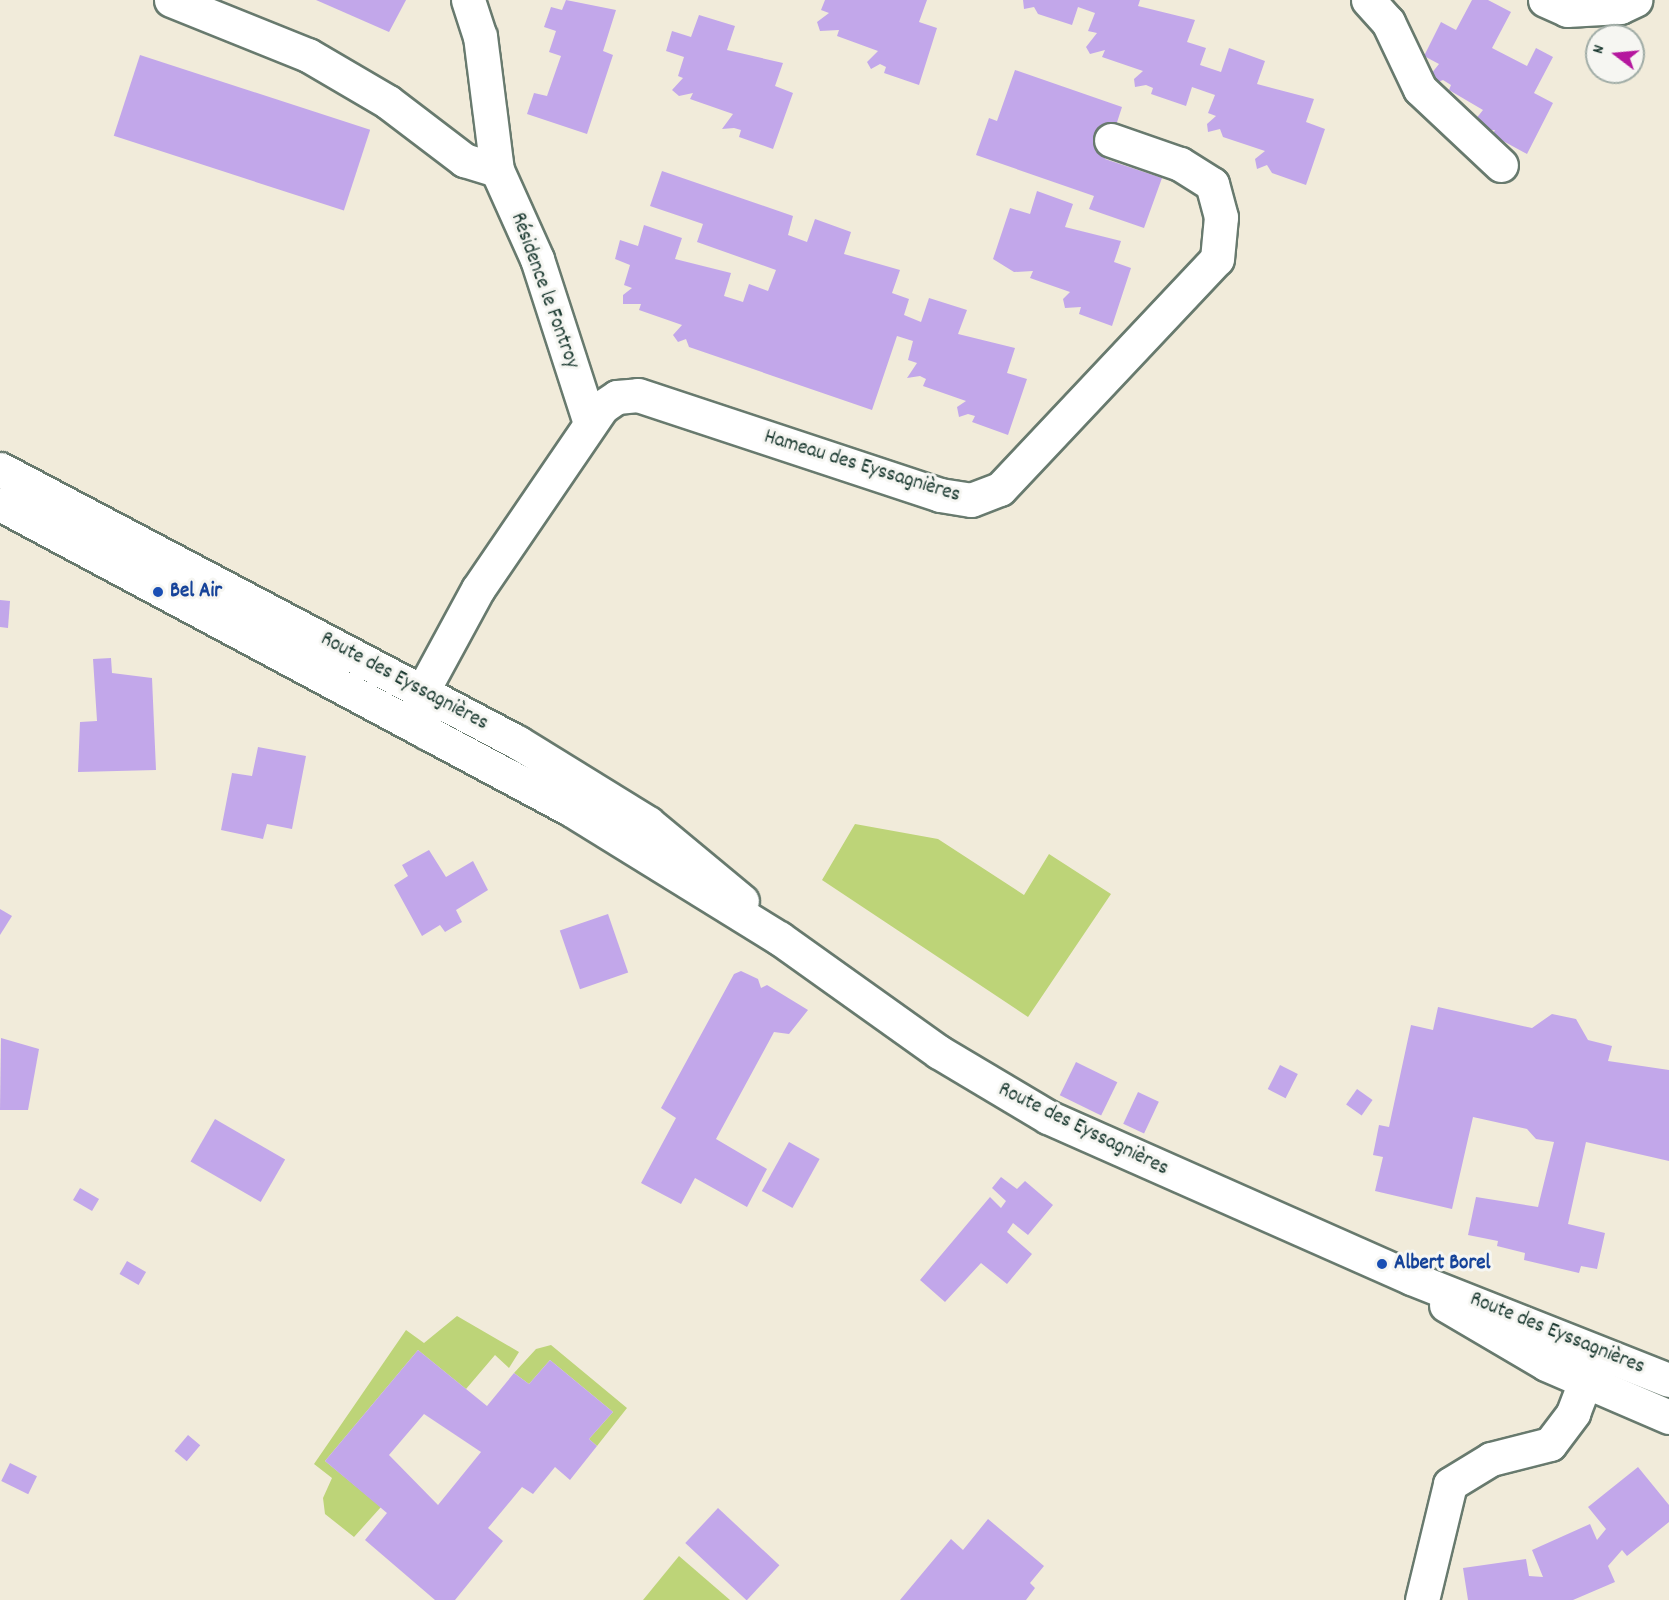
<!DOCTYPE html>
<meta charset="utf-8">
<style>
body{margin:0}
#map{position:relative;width:1669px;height:1600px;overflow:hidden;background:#f1ebda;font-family:Dekko,sans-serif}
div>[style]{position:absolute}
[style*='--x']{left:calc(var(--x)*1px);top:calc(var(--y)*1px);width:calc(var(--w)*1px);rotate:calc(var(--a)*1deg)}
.green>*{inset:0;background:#bdd478}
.building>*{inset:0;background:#c2a7ea;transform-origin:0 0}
.roads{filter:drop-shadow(2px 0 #687a6e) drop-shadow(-2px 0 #687a6e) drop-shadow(0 2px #687a6e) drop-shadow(0 -2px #687a6e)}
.street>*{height:33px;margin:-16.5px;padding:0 16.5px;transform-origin:16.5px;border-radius:16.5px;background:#fff}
.primary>*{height:33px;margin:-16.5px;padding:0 16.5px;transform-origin:16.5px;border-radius:16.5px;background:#fff}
.dots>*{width:16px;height:16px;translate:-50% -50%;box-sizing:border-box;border:3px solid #f6f6f2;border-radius:50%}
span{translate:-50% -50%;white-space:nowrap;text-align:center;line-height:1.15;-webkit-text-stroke:6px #f6f6f2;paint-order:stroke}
.street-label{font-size:21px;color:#1f3d34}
.transit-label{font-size:21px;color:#164399;font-weight:700}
.left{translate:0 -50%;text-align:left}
.north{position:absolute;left:1585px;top:24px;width:60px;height:60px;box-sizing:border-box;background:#f6f6f2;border:2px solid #a0aca6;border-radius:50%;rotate:286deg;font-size:16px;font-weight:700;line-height:24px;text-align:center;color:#1f3d34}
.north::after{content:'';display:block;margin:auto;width:21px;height:27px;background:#b5179e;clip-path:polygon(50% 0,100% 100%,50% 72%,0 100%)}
</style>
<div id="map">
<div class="green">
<div style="clip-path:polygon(855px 824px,938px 839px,1024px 895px,1049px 854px,1111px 894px,1028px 1017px,822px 880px)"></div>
<div style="clip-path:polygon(457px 1316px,519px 1352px,509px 1368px,495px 1355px,466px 1389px,418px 1350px,325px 1461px,381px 1507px,354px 1537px,325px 1514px,323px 1498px,332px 1478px,314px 1464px,406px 1330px,424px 1343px)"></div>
<div style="clip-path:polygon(551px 1345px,627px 1408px,597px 1446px,589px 1439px,613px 1412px,550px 1360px,529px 1384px,514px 1373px,536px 1349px)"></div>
<div style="clip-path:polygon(679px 1556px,730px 1600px,643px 1600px)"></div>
</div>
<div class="building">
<div style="clip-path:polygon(316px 0,406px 0,389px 32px)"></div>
<div style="clip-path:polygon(566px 0,616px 10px,603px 51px,613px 55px,587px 134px,527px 114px,534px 93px,547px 96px,561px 56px,549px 52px,556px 31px,544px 27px,551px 7px,562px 10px)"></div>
<div style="clip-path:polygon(825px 0,927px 0,919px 22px,937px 28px,919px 85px,884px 73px,886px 67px,880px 64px,871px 69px,867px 62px,878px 51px,837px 36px,839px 30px,820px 31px,817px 22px,829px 13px,821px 10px)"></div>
<div style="clip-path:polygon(1023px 0,1140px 0,1138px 6px,1195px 20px,1187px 42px,1206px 48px,1200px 65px,1221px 72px,1229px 48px,1265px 61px,1257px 84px,1314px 99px,1306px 122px,1325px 129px,1306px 185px,1272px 173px,1267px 165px,1257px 169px,1255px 159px,1265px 151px,1223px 137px,1220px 129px,1208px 132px,1207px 124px,1216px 116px,1208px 113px,1215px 95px,1192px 87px,1186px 106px,1151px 94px,1153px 88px,1146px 85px,1135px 87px,1134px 79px,1143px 71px,1102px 57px,1105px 50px,1090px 54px,1086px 47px,1097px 33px,1088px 31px,1095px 13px,1078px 7px,1072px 25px,1038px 14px,1034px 7px,1024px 9px)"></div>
<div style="clip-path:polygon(1472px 0,1488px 0,1511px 12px,1492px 48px,1527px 66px,1536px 48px,1553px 57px,1534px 93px,1553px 103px,1527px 154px,1492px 135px,1495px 130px,1484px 131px,1475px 120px,1483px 110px,1449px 90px,1451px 85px,1443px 80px,1435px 83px,1431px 74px,1439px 64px,1424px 56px,1441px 22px,1456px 30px)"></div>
<div style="clip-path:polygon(699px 15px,735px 26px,727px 50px,783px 63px,775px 86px,793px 93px,773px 149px,739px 137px,741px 130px,734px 128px,722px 129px,733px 114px,690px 99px,693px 93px,679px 96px,672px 90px,683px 78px,678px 76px,684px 57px,666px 51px,672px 31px,691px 37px)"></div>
<div style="left:140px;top:55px;width:242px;height:85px;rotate:18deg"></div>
<div style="clip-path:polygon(1015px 70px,1122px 107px,1105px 159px,1162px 178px,1144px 228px,1089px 209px,1094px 196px,976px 155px,989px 118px,997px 121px)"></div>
<div style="clip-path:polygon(662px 171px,793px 216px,788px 235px,807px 242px,815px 219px,851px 232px,844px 254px,900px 270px,892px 293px,909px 299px,904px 315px,921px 322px,929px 298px,967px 310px,958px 334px,1015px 348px,1007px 373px,1027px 379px,1008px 435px,972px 422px,975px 416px,968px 414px,959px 417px,957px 407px,966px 401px,923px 386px,926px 379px,920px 376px,907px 378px,917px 363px,908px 360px,913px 341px,897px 336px,872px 410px,689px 347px,686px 339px,678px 342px,673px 335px,682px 325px,639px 310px,641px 304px,623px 304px,623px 295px,632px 288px,624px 285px,630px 265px,615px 259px,620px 240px,638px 246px,644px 225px,682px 238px,675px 259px,731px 273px,724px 296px,743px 302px,749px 284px,768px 291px,776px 270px,697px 242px,703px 224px,650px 206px)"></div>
<div style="clip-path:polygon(1037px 191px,1073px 204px,1065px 227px,1121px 241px,1114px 262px,1131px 268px,1112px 326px,1079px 314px,1081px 307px,1065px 308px,1063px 299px,1070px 292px,1030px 278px,1033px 271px,1014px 272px,993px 259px,1010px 208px,1030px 214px)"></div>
<div style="clip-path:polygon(0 600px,10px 601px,8px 628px,0 627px)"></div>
<div style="clip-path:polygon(111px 658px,112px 673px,152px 678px,156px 770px,78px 772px,80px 722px,97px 721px,93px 659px)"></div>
<div style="clip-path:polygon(258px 747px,306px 756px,292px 829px,267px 824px,263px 839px,221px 830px,232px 773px,252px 776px)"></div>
<div style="clip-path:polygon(429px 850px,446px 877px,473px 861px,488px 890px,456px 910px,462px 922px,445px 932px,440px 925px,422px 936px,394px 885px,408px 876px,402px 865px)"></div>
<div style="clip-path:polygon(0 909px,12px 916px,0 935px)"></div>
<div style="left:608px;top:914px;width:62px;height:51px;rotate:71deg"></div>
<div style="clip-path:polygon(741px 971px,758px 979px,761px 988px,767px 985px,808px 1010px,789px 1034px,774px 1032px,716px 1139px,767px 1169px,747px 1207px,695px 1178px,681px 1204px,641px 1183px,676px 1118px,661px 1108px,734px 974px)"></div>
<div style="clip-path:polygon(1438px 1007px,1532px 1028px,1552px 1014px,1576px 1019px,1588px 1040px,1612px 1046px,1608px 1061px,1669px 1070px,1669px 1161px,1586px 1142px,1568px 1224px,1605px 1233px,1597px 1269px,1581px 1266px,1579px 1273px,1524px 1260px,1525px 1253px,1497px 1246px,1498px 1241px,1468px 1235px,1476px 1197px,1538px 1207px,1554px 1142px,1536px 1139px,1527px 1129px,1473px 1117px,1452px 1209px,1375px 1191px,1383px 1157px,1373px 1155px,1379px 1125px,1389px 1127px,1411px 1025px,1433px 1030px)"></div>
<div style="clip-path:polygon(1px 1038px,39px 1049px,28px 1110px,0 1110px)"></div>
<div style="left:1076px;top:1062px;width:46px;height:37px;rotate:26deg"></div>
<div style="left:1280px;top:1065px;width:20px;height:27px;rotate:27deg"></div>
<div style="left:1357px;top:1089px;width:19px;height:19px;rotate:35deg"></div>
<div style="left:1138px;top:1092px;width:23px;height:35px;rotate:25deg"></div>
<div style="left:215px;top:1119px;width:81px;height:49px;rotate:30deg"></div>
<div style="left:789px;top:1142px;width:35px;height:56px;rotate:29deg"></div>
<div style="clip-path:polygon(1001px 1177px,1017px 1189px,1025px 1181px,1053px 1205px,1028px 1235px,1013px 1223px,1007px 1232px,1032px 1254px,1007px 1284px,981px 1263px,945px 1302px,920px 1280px,990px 1197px,1001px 1208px,1006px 1201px,992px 1188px)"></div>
<div style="left:80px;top:1188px;width:22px;height:14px;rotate:30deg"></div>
<div style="left:127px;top:1261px;width:22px;height:15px;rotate:30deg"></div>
<div style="clip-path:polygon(evenodd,418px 1350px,487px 1406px,514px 1373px,529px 1384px,550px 1360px,613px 1412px,589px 1439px,597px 1446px,570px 1480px,555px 1467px,533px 1494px,522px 1487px,488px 1528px,503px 1541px,455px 1600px,435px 1600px,365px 1540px,387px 1513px,325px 1461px,418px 1350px,424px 1414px,481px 1452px,438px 1505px,389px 1455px,424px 1414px)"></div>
<div style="left:188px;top:1435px;width:16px;height:21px;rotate:40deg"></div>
<div style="left:10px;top:1463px;width:30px;height:20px;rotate:26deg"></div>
<div style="clip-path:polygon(1638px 1467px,1669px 1505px,1669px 1522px,1627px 1556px,1622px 1550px,1608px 1566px,1615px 1582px,1573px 1600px,1468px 1600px,1463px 1568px,1526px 1559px,1529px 1576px,1543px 1577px,1532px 1550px,1590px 1524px,1597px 1540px,1606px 1529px,1588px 1507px)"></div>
<div style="left:718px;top:1508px;width:84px;height:48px;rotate:43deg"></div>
<div style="clip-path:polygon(988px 1519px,1044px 1566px,1030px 1583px,1035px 1588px,1026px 1600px,900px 1600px,951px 1539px,963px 1550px)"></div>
</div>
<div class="roads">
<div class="street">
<div style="--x:171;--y:0;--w:148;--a:21.9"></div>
<div style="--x:308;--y:55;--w:93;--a:30.4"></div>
<div style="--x:388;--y:102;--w:96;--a:37.3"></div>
<div style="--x:464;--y:160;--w:34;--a:17"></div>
<div style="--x:497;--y:170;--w:98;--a:65.8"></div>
<div style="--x:537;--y:259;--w:172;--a:72.1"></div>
<div style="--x:468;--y:0;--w:38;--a:72"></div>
<div style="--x:480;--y:36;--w:135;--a:82.8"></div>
<div style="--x:1368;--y:0;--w:30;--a:48"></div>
<div style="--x:1388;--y:22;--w:74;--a:64.5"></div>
<div style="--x:1420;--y:89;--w:111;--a:43.2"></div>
<div style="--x:1545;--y:0;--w:24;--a:24"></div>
<div style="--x:1567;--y:10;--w:53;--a:-3.2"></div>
<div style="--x:1620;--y:7;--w:17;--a:-25"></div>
<div style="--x:427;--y:733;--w:27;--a:-105"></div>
<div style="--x:420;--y:707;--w:15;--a:-82"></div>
<div style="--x:422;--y:692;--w:117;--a:-61.5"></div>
<div style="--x:478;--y:589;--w:220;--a:-55.7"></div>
<div style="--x:602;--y:407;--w:18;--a:-34"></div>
<div style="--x:617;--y:397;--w:21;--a:-5"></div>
<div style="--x:638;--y:395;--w:318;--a:18.3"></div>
<div style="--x:940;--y:495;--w:31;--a:9"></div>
<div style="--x:971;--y:500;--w:31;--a:-21"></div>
<div style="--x:1000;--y:489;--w:316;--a:-46.7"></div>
<div style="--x:1217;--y:259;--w:42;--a:-84.6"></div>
<div style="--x:1221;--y:217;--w:34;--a:-105"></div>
<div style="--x:1212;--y:184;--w:38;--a:-148"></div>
<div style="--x:1180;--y:164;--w:73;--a:-160.8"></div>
<div style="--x:1422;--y:1600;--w:119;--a:-76.4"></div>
<div style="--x:1450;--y:1484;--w:48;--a:-31.4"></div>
<div style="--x:1491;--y:1459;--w:61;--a:-14.3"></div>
<div style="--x:1550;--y:1444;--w:39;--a:-53"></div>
<div style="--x:1573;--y:1413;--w:34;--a:-69"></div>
</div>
<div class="primary">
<div style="--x:0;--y:469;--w:585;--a:27.84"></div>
<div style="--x:517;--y:742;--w:154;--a:31.7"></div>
<div style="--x:648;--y:823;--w:122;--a:39.7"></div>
<div style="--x:0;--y:504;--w:646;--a:28.15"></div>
<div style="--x:570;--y:809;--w:246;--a:31.7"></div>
<div style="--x:779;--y:938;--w:196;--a:35.5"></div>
<div style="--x:939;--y:1052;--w:127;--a:30.8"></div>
<div style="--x:1048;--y:1117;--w:397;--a:23.9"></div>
<div style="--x:1411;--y:1278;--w:277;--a:21.6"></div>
<div style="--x:1446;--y:1305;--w:116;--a:30.5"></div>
<div style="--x:1546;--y:1364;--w:134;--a:23.3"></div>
</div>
</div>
<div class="dots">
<div style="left:158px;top:592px;background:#1a4fb4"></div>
<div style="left:1382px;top:1264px;background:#1a4fb4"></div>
</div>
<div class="street-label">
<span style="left:544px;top:291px;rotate:70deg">Résidence le Fontroy</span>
<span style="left:862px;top:467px;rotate:17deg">Hameau des Eyssagnières</span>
<span style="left:404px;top:682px;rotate:28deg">Route des Eyssagnières</span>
<span style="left:1083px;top:1130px;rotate:26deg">Route des Eyssagnières</span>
<span style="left:1557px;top:1334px;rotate:22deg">Route des Eyssagnières</span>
</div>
<div class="transit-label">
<span class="left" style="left:170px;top:592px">Bel Air</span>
<span class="left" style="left:1394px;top:1264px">Albert Borel</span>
</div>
<div class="north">N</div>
</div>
